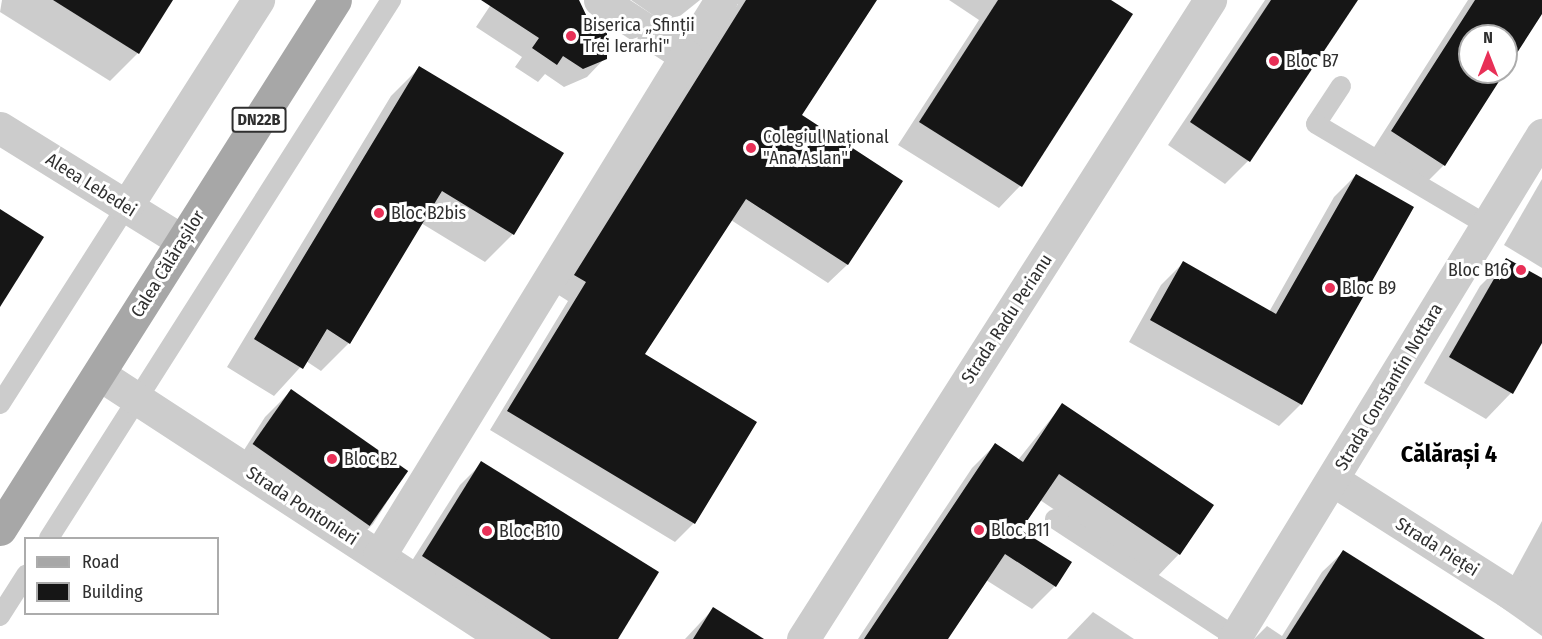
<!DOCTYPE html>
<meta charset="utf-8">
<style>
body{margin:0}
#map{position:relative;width:1542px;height:639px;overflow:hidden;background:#fff;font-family:"Fira Sans Condensed",sans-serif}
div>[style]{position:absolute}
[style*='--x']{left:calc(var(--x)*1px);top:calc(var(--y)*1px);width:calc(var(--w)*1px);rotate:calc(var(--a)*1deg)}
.shadow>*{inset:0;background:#0003}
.building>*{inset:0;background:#161616;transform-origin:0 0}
.lane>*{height:20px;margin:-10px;padding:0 10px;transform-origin:10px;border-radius:10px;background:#ccc}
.street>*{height:33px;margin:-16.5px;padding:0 16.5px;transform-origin:16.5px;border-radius:16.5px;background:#ccc}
.primary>*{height:33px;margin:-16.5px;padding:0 16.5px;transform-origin:16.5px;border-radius:16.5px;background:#a7a7a7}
.dots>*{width:16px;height:16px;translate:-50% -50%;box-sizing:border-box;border:3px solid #fff;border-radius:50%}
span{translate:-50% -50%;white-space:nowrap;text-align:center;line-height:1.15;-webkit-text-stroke:6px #fff;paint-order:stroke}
.shield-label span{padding:2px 4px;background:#fff;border:2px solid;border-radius:4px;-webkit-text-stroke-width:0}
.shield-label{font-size:16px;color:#2f2f2f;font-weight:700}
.poi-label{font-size:18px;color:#2f2f2f}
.left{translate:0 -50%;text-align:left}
.right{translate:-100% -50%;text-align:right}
.street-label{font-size:18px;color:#2f2f2f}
.district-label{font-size:24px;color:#000;font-weight:700}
.legend{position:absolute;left:24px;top:537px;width:195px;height:78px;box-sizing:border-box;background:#fff;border:2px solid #acacac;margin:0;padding:8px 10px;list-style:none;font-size:18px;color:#2f2f2f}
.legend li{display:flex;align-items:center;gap:12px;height:30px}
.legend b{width:30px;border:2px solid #acacac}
.north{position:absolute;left:1458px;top:24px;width:60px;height:60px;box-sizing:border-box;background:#fff;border:2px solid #acacac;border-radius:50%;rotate:0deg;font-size:16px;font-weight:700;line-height:24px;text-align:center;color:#2f2f2f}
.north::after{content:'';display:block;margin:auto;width:21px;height:27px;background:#e83057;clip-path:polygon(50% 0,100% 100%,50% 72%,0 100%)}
</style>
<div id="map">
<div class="shadow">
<div style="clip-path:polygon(2px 0,171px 0,138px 53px,110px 81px,0 12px)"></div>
<div style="clip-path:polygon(494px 0,576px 0,605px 58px,587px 77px,564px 87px,545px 74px,538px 82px,515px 67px,522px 57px,476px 27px)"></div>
<div style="clip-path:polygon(631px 0,700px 0,680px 16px,660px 20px)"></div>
<div style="clip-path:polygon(704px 0,875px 0,800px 116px,901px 181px,847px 265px,828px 283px,731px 220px,643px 354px,755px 422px,694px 523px,675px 542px,490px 430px,568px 301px,557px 294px,738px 4px,718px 8px)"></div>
<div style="clip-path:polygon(949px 0,1109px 0,1131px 14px,1020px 186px,999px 208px,898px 145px,979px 20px)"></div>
<div style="clip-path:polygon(1265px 0,1355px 0,1248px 161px,1225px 184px,1168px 145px)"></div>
<div style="clip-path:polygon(1468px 0,1542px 0,1542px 11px,1506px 68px,1506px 36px,1470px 36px,1470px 72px,1503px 72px,1444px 165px,1421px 188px,1369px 155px)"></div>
<div style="clip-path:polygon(419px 68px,513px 234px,485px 262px,421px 223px,349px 343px,321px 371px,306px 361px,274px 396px,227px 367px,391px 96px)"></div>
<div style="clip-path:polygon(1356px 175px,1301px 404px,1279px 426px,1129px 342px,1161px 285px,1183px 263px,1269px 312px,1334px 197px)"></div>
<div style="clip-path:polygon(1542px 179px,1542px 268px,1504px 245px)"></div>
<div style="clip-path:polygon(1506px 260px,1542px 280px,1542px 340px,1511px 393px,1486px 419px,1424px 383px,1480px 286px)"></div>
<div style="clip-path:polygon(291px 391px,406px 472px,373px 524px,347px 550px,230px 472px,265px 417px)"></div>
<div style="clip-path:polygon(1062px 405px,1179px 554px,1156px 578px,1040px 500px,1019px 530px,1055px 586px,1032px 609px,986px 580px,947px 639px,858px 639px,972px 468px,995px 445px,1018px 460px)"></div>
<div style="clip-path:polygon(482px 463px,616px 639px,495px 639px,401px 578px,460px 485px)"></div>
<div style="clip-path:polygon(1542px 521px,1542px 636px,1497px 604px)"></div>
<div style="clip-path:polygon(1343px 552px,1482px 639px,1254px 639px,1267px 626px,1282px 636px,1322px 572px)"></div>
<div style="clip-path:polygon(714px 608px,761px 639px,685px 639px)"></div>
<div style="clip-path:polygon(1093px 612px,1134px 639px,1067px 639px)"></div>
</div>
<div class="building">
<div style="clip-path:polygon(53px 0,173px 0,139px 54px)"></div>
<div style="clip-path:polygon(481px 0,579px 0,588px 19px,607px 33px,607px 59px,583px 69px,563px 56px,557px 65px,532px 48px,539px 38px)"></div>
<div style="clip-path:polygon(746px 0,877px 0,802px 115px,903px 181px,848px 265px,746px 199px,645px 354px,757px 422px,695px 524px,507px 411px,586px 282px,574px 275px)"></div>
<div style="clip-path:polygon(998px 0,1111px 0,1133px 14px,1022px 187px,919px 122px)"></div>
<div style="clip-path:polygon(1271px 0,1358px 0,1250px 162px,1190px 122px)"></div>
<div style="clip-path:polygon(1475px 0,1542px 0,1542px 14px,1506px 70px,1506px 36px,1470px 36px,1470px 72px,1505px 72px,1445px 166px,1391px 131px)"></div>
<div style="clip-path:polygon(419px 66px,564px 153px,514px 235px,442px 191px,350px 344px,327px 329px,303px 369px,254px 339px)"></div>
<div style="clip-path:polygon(1356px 174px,1414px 207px,1302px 405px,1150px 320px,1183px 261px,1276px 314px)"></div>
<div style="clip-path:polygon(0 209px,44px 237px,0 307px)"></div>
<div style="clip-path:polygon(1506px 258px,1542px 278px,1542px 343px,1513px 394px,1449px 357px)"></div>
<div style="left:291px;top:389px;width:143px;height:67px;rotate:35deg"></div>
<div style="clip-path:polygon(1062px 403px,1214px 505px,1180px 555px,1059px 474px,1021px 530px,1072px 562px,1056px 587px,1005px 554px,948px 639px,864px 639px,995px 443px,1023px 462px)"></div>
<div style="clip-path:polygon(481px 461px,659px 572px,618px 639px,551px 639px,422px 556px)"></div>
<div style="clip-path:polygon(1343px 550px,1485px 639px,1286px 639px)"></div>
<div style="clip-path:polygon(713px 607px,764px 639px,693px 639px)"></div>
</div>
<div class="lane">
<div style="--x:1341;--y:86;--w:45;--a:123.3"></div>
<div style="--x:1316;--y:124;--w:199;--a:30.6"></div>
<div style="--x:0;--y:404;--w:234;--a:-57.4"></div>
<div style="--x:1055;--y:519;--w:215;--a:33.2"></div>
<div style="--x:49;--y:538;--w:638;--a:-57.56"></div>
<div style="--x:0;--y:616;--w:49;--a:-57.6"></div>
</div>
<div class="street">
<div style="--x:600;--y:0;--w:103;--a:33.1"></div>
<div style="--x:686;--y:56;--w:66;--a:-58"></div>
<div style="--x:0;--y:128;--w:214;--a:31.8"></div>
<div style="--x:126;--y:207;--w:246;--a:-57.5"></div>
<div style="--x:99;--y:374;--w:485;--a:33.1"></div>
<div style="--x:1333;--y:480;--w:248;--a:32.5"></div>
<div style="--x:379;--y:556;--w:587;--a:-58.45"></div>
<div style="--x:803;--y:639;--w:758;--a:-57.51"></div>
<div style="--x:1234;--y:639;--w:591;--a:-58.57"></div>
</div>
<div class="primary">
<div style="--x:0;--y:529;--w:626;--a:-57.66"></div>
</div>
<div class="dots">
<div style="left:571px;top:36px;background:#e83057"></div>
<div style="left:1274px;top:61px;background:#e83057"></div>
<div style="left:751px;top:148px;background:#e83057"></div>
<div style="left:379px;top:213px;background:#e83057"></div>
<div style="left:1521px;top:270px;background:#e83057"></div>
<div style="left:1330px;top:288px;background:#e83057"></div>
<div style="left:332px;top:459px;background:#e83057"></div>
<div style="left:979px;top:530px;background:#e83057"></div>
<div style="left:487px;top:531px;background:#e83057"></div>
</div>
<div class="shield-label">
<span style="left:259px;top:120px">DN22B</span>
</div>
<div class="poi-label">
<span class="left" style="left:583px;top:36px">Biserica „Sfinții<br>Trei Ierarhi"</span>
<span class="left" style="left:1286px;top:61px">Bloc B7</span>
<span class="left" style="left:763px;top:148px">Colegiul Național<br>"Ana Aslan"</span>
<span class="left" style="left:391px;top:213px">Bloc B2bis</span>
<span class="right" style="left:1509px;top:270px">Bloc B16</span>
<span class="left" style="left:1342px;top:288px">Bloc B9</span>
<span class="left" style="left:344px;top:459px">Bloc B2</span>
<span class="left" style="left:991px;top:530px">Bloc B11</span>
<span class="left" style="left:499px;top:531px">Bloc B10</span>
</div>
<div class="street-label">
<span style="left:91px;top:185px;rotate:32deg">Aleea Lebedei</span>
<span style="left:168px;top:264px;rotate:-58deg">Calea Călărașilor</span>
<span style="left:1007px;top:319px;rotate:-57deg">Strada Radu Perianu</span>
<span style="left:1389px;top:387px;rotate:-59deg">Strada Constantin Nottara</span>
<span style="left:302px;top:506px;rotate:33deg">Strada Pontonieri</span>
<span style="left:1437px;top:547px;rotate:32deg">Strada Pieței</span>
</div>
<div class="district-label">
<span style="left:1449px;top:455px">Călărași 4</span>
</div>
<ul class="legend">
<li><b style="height:8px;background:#a7a7a7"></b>Road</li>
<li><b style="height:16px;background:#161616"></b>Building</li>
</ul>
<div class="north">N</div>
</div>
